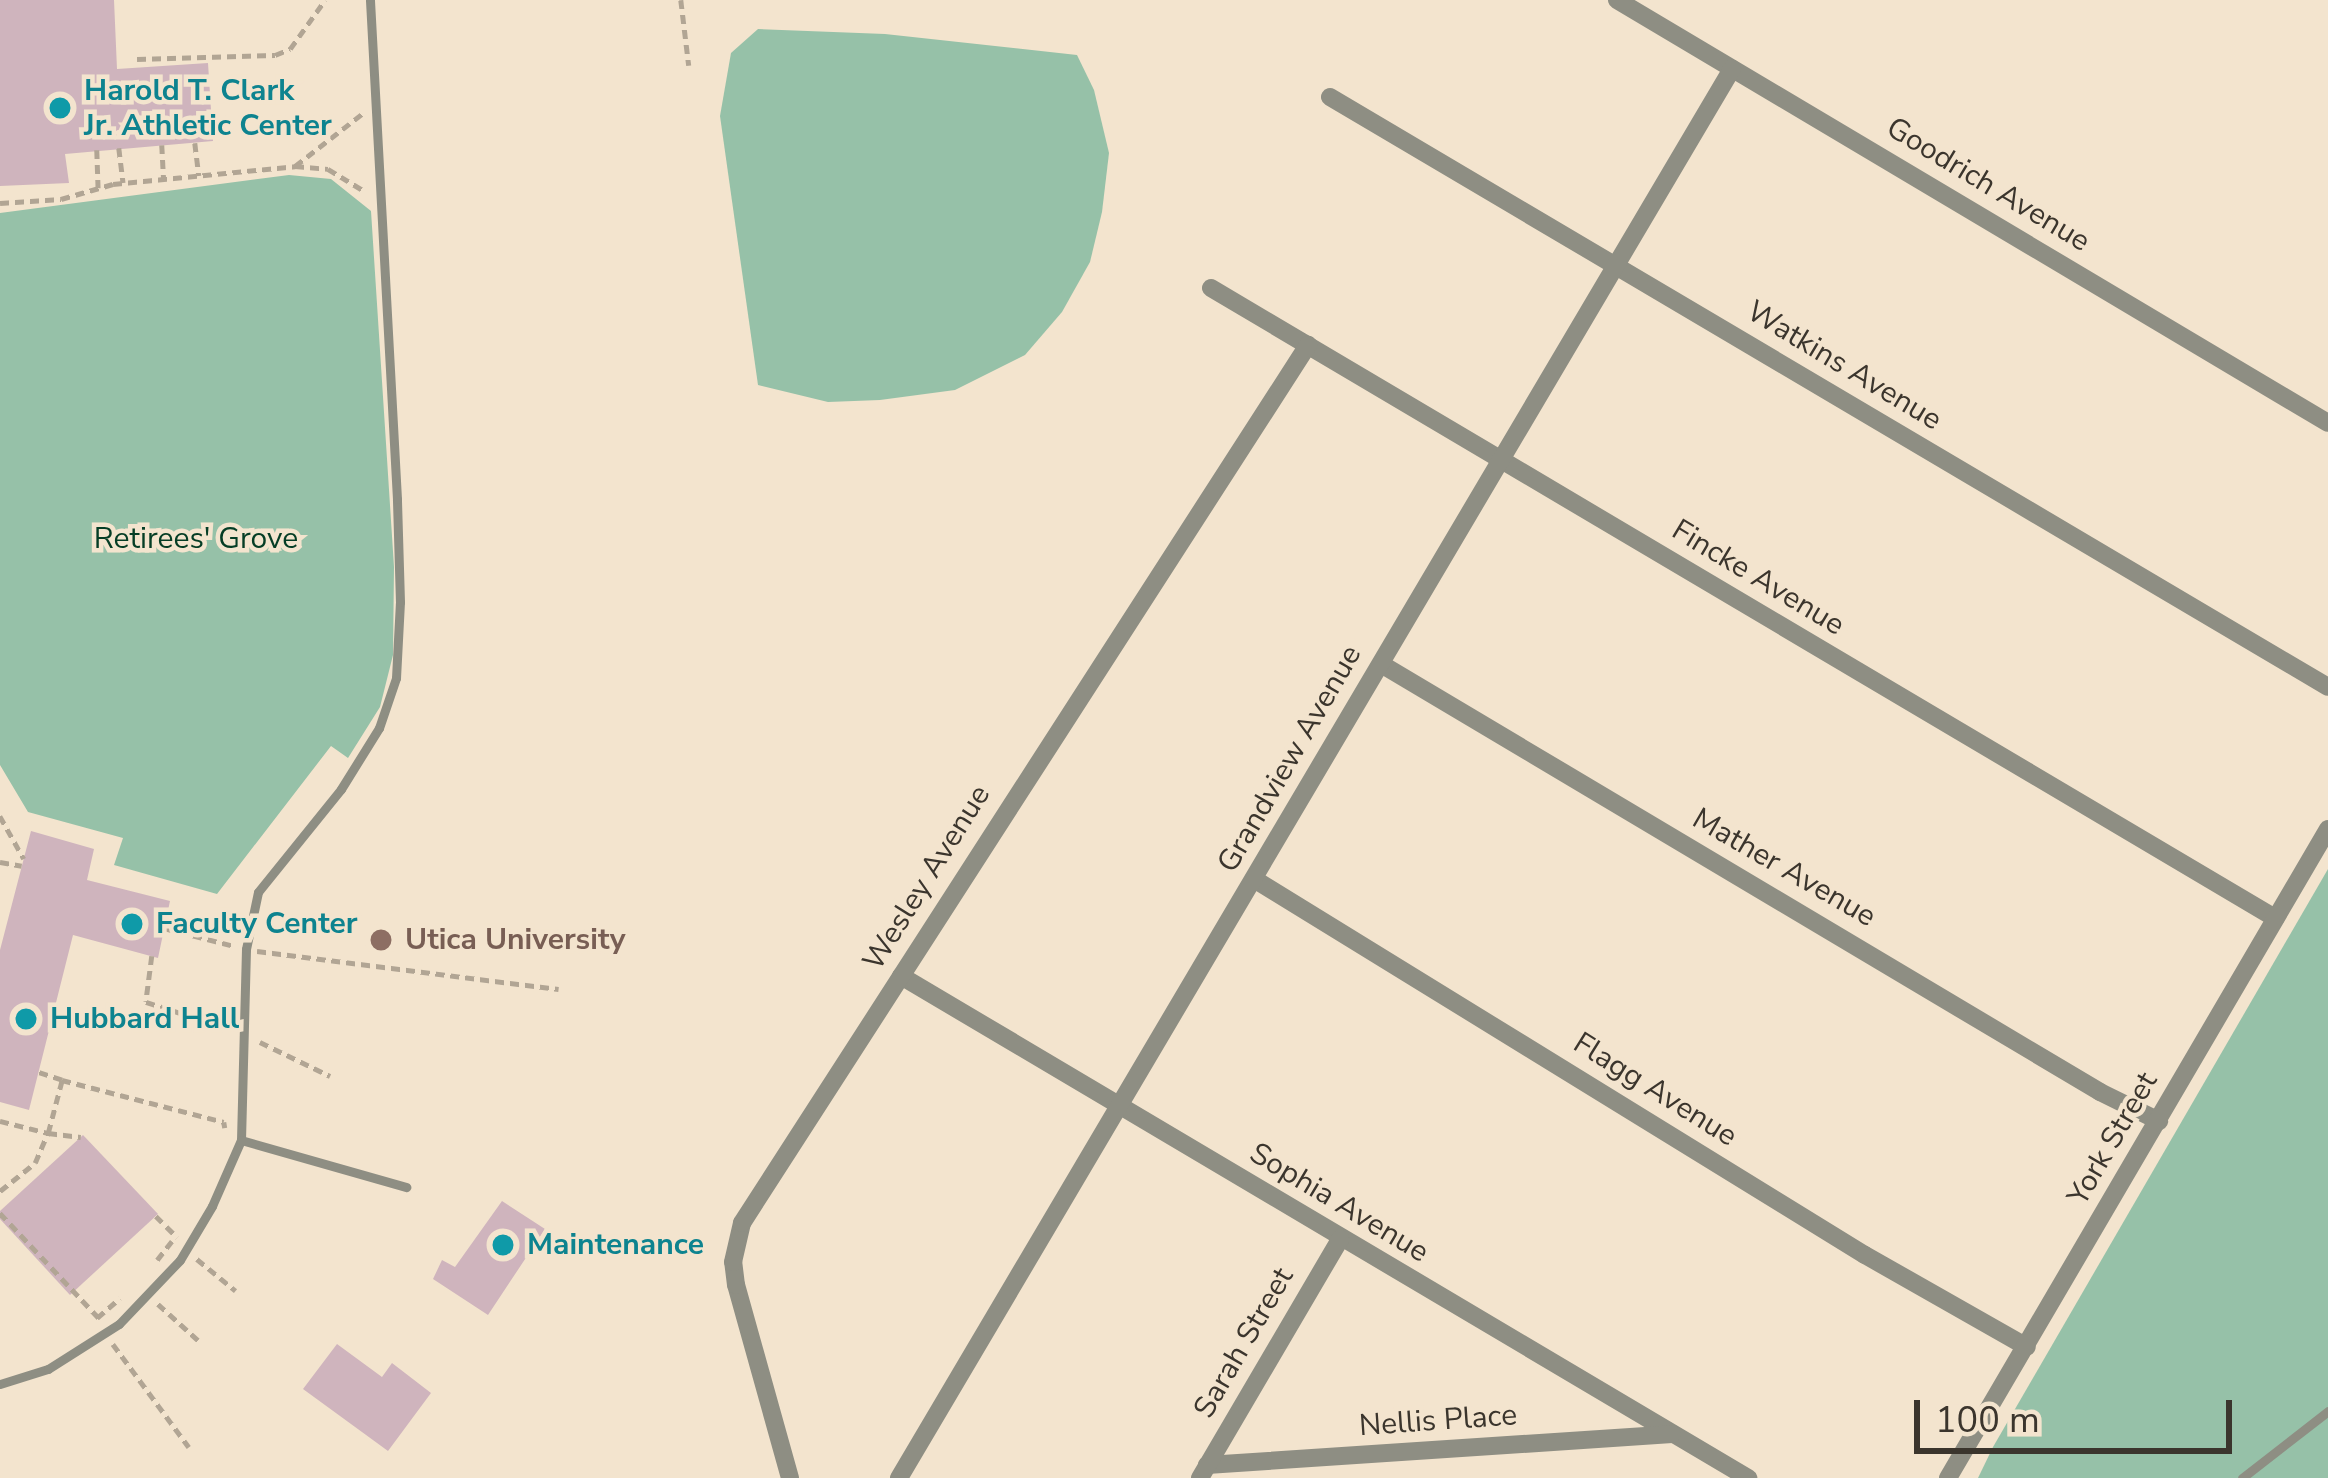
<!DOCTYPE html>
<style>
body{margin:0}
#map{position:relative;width:2328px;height:1478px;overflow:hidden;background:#f3e4ce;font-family:"Nunito Sans",sans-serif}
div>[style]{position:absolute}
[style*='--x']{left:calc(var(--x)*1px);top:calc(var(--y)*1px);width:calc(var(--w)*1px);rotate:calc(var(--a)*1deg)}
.green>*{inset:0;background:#96c1a8}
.building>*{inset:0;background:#cfb4bd}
.path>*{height:4.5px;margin-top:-2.25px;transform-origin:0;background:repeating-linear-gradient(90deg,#b1a594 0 9px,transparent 0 15px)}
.service>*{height:9px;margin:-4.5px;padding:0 4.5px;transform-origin:4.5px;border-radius:4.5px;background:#8e8e83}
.minor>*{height:18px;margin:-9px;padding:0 9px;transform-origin:9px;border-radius:9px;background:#8e8e83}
.dots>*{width:33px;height:33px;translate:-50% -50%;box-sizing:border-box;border:6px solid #f3e4ce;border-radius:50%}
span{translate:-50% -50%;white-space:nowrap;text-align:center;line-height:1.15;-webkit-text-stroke:9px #f3e4ce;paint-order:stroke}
.culture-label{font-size:30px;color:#0d838f;font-weight:700}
.left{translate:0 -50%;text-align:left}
.street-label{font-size:30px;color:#3b352d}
.park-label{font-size:30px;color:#053d25}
.education-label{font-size:30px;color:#785e54;font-weight:700}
.scale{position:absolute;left:1914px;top:1400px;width:318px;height:54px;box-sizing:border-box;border:6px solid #3b352d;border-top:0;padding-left:15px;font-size:36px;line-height:42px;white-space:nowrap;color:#3b352d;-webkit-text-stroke:9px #f3e4ce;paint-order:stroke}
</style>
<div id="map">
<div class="green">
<div style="clip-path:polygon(758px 29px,885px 34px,1077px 55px,1094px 90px,1109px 153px,1102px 212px,1090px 262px,1062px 312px,1025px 355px,955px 390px,880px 400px,828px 402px,758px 385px,720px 116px,731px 53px)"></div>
<div style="clip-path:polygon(289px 175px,331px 179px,371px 211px,394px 567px,393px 655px,380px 707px,348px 758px,331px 746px,217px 894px,114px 865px,123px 838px,28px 812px,0 765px,0 213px)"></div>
<div style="clip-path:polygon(2328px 869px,2328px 1478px,1978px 1478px,1993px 1447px)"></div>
</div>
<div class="building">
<div style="clip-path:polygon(0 0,114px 0,117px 69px,208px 63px,213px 141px,65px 154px,69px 183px,0 186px)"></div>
<div style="clip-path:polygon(31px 831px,94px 849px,87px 880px,170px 901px,158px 958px,73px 935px,29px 1110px,0 1102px,0 950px)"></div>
<div style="clip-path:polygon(83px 1135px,158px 1214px,70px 1295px,0 1219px,0 1211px)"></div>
<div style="clip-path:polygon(502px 1201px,545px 1229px,488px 1315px,433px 1279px,442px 1260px,455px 1267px)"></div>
<div style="clip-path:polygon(337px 1344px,382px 1377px,392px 1363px,431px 1393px,388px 1451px,303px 1389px)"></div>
</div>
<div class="path">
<div style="--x:681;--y:0;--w:66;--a:83.1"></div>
<div style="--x:137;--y:59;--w:138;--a:-1.7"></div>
<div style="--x:275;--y:55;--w:16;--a:-22"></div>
<div style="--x:290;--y:49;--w:60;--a:-54.5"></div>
<div style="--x:195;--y:143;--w:33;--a:83"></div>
<div style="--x:162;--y:145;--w:34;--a:87"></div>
<div style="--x:119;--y:148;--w:35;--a:83"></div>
<div style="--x:97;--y:150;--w:38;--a:88"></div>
<div style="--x:295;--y:166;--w:33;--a:5"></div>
<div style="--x:328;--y:169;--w:44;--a:31.2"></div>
<div style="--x:0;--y:203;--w:61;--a:-3.8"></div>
<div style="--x:61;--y:199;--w:54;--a:-16.1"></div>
<div style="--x:113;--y:184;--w:183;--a:-5.6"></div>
<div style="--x:295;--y:166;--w:86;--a:-37.9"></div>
<div style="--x:0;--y:816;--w:49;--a:60.8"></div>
<div style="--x:0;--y:862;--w:22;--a:10"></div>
<div style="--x:164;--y:928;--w:72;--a:14.4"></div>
<div style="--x:257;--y:951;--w:304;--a:7.2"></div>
<div style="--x:152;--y:956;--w:46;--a:97.4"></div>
<div style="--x:146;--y:1002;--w:85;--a:17.8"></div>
<div style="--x:260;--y:1042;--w:78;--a:25.9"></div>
<div style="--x:62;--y:1080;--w:167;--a:14.5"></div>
<div style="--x:224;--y:1122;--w:6;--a:81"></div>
<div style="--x:0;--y:1121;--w:49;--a:14"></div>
<div style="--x:48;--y:1133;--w:55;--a:-75.2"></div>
<div style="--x:62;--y:1080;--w:25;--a:-162"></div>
<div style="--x:0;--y:1191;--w:45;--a:-38.7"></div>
<div style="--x:35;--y:1163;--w:33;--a:-67"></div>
<div style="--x:48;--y:1133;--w:33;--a:7"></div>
<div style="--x:0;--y:1213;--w:144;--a:46.7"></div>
<div style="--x:156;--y:1216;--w:30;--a:45"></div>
<div style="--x:197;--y:1259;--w:50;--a:39.4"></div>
<div style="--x:157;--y:1260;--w:24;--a:-52"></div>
<div style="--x:158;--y:1304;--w:54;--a:42"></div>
<div style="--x:97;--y:1318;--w:30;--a:-41"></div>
<div style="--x:113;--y:1344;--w:128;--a:53.6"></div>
</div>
<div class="service">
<div style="--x:241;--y:1140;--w:191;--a:-88.5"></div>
<div style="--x:246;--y:949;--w:58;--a:-78.1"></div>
<div style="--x:258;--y:892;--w:132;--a:-51.1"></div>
<div style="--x:341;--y:789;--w:72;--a:-58.1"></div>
<div style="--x:379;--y:728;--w:53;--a:-71.2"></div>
<div style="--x:396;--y:678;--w:76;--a:-87"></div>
<div style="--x:400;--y:602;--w:103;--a:-91.7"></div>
<div style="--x:397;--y:499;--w:500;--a:-93.1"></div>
<div style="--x:0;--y:1384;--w:50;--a:-17.4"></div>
<div style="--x:48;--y:1369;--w:84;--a:-32.4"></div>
<div style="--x:119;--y:1324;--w:88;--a:-46.4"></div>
<div style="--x:180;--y:1260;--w:63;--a:-59.3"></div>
<div style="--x:212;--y:1206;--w:72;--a:-66.3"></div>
<div style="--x:241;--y:1140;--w:172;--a:15.9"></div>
<div style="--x:2242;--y:1478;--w:109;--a:-37.9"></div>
</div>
<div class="minor">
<div style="--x:1617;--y:0;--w:827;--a:30.75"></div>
<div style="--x:1330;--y:97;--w:1159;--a:30.59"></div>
<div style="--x:1211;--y:288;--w:1237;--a:30.63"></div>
<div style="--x:1381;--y:664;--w:837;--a:30.76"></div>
<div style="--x:2100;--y:1092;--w:66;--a:26.2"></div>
<div style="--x:1254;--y:879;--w:717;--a:31.61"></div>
<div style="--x:1865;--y:1255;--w:186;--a:29.6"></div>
<div style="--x:901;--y:976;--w:985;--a:30.65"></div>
<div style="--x:1207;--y:1465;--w:466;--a:-3.8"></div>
<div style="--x:790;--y:1478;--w:200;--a:-105.6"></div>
<div style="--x:736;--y:1285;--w:23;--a:-97"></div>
<div style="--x:733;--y:1262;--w:40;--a:-77"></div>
<div style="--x:742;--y:1223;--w:1045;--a:-57.19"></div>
<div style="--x:899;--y:1478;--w:1637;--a:-59.41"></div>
<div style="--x:1200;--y:1478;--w:277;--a:-59.6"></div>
<div style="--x:1948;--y:1478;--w:752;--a:-59.65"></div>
</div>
<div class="dots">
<div style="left:60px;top:108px;background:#0f9aa8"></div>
<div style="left:132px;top:924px;background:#0f9aa8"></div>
<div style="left:381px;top:940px;background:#8d6e63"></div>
<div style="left:26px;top:1019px;background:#0f9aa8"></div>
<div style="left:503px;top:1245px;background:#0f9aa8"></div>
</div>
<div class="culture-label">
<span class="left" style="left:84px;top:108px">Harold T. Clark<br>Jr. Athletic Center</span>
<span class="left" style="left:156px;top:924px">Faculty Center</span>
<span class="left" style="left:50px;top:1019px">Hubbard Hall</span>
<span class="left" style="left:527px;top:1245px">Maintenance</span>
</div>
<div class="street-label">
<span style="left:1988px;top:185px;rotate:31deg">Goodrich Avenue</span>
<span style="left:1844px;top:366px;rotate:31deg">Watkins Avenue</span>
<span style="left:1758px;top:578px;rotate:31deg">Fincke Avenue</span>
<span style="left:1290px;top:759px;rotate:-60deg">Grandview Avenue</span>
<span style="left:1784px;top:868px;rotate:30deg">Mather Avenue</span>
<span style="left:927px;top:878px;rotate:-58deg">Wesley Avenue</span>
<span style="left:1655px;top:1090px;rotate:32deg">Flagg Avenue</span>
<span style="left:2113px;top:1139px;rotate:-60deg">York Street</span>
<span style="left:1339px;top:1203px;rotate:31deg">Sophia Avenue</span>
<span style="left:1244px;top:1343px;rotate:-60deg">Sarah Street</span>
<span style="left:1438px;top:1421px;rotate:-4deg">Nellis Place</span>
</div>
<div class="park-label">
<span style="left:196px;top:539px">Retirees' Grove</span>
</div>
<div class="education-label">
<span class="left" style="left:405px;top:940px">Utica University</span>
</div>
<div class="scale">100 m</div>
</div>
